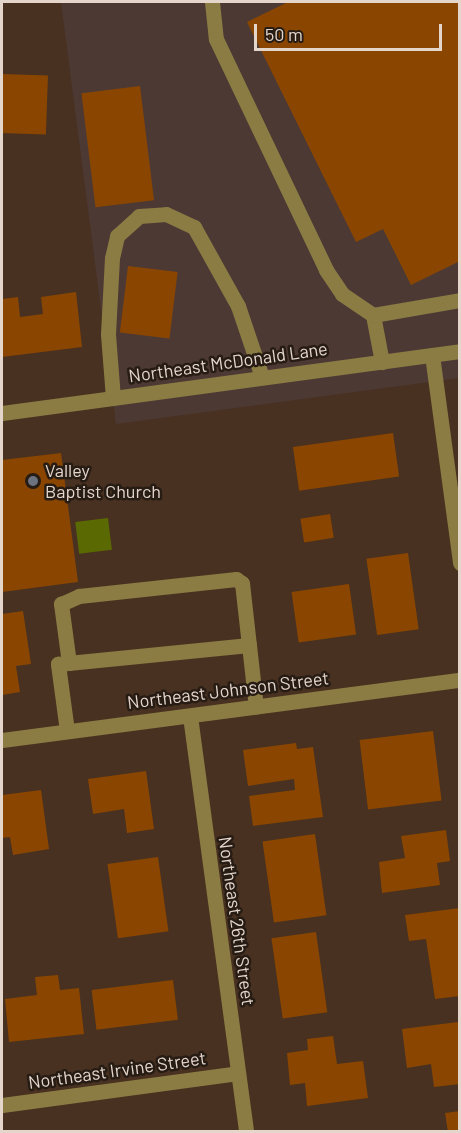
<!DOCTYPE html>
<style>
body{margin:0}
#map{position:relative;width:461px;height:1133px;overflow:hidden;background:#483120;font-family:Barlow,sans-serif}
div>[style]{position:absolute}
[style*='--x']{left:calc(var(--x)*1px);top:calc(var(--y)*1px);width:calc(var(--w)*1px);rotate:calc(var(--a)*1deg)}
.commercial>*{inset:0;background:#4d3934}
.green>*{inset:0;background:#5a6902;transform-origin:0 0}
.building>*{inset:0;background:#8a4600;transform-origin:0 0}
.minor>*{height:15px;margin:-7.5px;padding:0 7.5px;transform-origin:7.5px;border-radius:7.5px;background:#8b7c43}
.dots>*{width:16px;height:16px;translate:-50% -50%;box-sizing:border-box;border:3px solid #261c14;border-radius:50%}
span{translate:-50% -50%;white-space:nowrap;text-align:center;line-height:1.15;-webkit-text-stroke:5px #261c14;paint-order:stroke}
.street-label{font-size:18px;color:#e5d6cc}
.poi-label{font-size:18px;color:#e5d6cc}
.left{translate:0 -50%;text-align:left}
.frame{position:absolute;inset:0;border:3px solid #e5d6cc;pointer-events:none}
.scale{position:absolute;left:254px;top:24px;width:188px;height:27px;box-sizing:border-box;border:3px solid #e5d6cc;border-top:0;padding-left:8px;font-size:18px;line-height:21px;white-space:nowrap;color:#e5d6cc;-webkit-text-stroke:4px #261c14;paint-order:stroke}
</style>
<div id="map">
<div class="commercial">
<div style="clip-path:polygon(61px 2px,459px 2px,459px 378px,116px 424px)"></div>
</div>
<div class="green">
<div style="left:108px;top:518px;width:32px;height:33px;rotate:83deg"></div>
</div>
<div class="building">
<div style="clip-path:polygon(288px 2px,460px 2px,460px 261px,411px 285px,383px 229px,356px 242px,247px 22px)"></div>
<div style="left:2px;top:74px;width:46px;height:59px;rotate:2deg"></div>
<div style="left:140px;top:86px;width:115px;height:59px;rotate:83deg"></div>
<div style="left:128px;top:266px;width:50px;height:67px;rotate:7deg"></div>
<div style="clip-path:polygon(76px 292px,82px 347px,2px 357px,2px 299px,18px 297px,20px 317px,43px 314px,41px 297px)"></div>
<div style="left:393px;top:433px;width:44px;height:101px;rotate:82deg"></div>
<div style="clip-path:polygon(61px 453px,78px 582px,2px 592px,2px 460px)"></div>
<div style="left:330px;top:514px;width:24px;height:30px;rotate:81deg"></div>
<div style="left:408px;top:553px;width:77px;height:42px;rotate:82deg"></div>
<div style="left:349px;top:584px;width:51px;height:58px;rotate:82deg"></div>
<div style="clip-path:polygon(23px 611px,31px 664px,16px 666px,20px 692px,2px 695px,2px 614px)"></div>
<div style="left:433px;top:731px;width:70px;height:74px;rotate:83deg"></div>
<div style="clip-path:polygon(296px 743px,297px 749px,313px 747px,323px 817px,253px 826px,249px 796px,295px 790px,294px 779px,248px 786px,243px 750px)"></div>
<div style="clip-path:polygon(146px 771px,154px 829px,127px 833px,124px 809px,93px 814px,88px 779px)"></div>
<div style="clip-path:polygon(41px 790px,49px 849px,13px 855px,10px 837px,2px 838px,2px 795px)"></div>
<div style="clip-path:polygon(446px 830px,450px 861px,437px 863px,440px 885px,382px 893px,379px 862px,405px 858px,401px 836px)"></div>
<div style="left:315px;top:834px;width:82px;height:53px;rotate:82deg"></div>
<div style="left:158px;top:857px;width:75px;height:51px;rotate:82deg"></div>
<div style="clip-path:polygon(460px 908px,460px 996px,435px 999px,426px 939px,409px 941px,405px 915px)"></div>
<div style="left:316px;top:932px;width:81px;height:45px;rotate:82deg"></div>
<div style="clip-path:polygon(58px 975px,60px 990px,79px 988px,84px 1034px,9px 1042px,5px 999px,37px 995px,35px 977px)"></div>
<div style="left:173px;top:980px;width:40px;height:82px;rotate:83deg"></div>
<div style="clip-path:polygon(458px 1022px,460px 1084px,434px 1087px,431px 1064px,407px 1068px,402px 1029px)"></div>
<div style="clip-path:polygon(333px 1036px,337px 1064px,363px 1061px,368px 1098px,307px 1106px,305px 1083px,290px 1085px,287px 1053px,308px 1050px,307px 1039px)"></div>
<div style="clip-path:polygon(460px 1111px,460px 1132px,448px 1132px,445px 1113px)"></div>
</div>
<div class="minor">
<div style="--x:212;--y:2;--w:37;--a:84"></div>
<div style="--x:216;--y:39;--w:256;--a:64.5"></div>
<div style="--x:326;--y:270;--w:29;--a:56"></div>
<div style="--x:342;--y:294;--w:37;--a:34"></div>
<div style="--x:373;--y:315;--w:48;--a:79.2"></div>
<div style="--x:373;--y:315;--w:88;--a:-9.8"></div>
<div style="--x:432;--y:355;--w:210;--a:82.3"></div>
<div style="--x:113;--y:398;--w:64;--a:-94.5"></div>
<div style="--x:108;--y:334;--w:76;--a:-87"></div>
<div style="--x:112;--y:258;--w:23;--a:-77"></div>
<div style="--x:117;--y:236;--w:30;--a:-42"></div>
<div style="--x:139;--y:216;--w:27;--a:-4"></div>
<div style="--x:166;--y:214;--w:31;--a:25"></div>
<div style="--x:194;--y:227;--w:90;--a:60.9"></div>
<div style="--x:238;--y:306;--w:75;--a:71.3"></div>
<div style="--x:2;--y:413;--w:462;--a:-7.7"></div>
<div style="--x:69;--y:663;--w:60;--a:-97.7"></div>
<div style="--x:61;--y:604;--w:20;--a:-24"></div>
<div style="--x:79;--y:596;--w:158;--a:-6.2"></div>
<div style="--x:236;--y:579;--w:7;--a:34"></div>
<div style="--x:242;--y:583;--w:62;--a:83.6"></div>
<div style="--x:190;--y:716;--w:420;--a:82.3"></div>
<div style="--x:67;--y:731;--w:68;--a:-97.7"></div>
<div style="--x:58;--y:664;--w:192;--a:-5.7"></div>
<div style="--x:249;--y:645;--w:62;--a:83.6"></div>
<div style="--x:2;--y:740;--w:462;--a:-7.5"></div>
<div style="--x:2;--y:1105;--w:238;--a:-7.7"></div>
</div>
<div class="dots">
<div style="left:33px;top:481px;background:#6b7280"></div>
</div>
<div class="street-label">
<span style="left:228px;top:362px;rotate:-8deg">Northeast McDonald Lane</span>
<span style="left:228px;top:690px;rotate:-7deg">Northeast Johnson Street</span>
<span style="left:237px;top:921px;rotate:82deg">Northeast 26th Street</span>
<span style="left:117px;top:1070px;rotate:-8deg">Northeast Irvine Street</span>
</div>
<div class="poi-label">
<span class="left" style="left:45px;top:481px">Valley<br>Baptist Church</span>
</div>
<div class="frame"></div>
<div class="scale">50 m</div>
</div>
